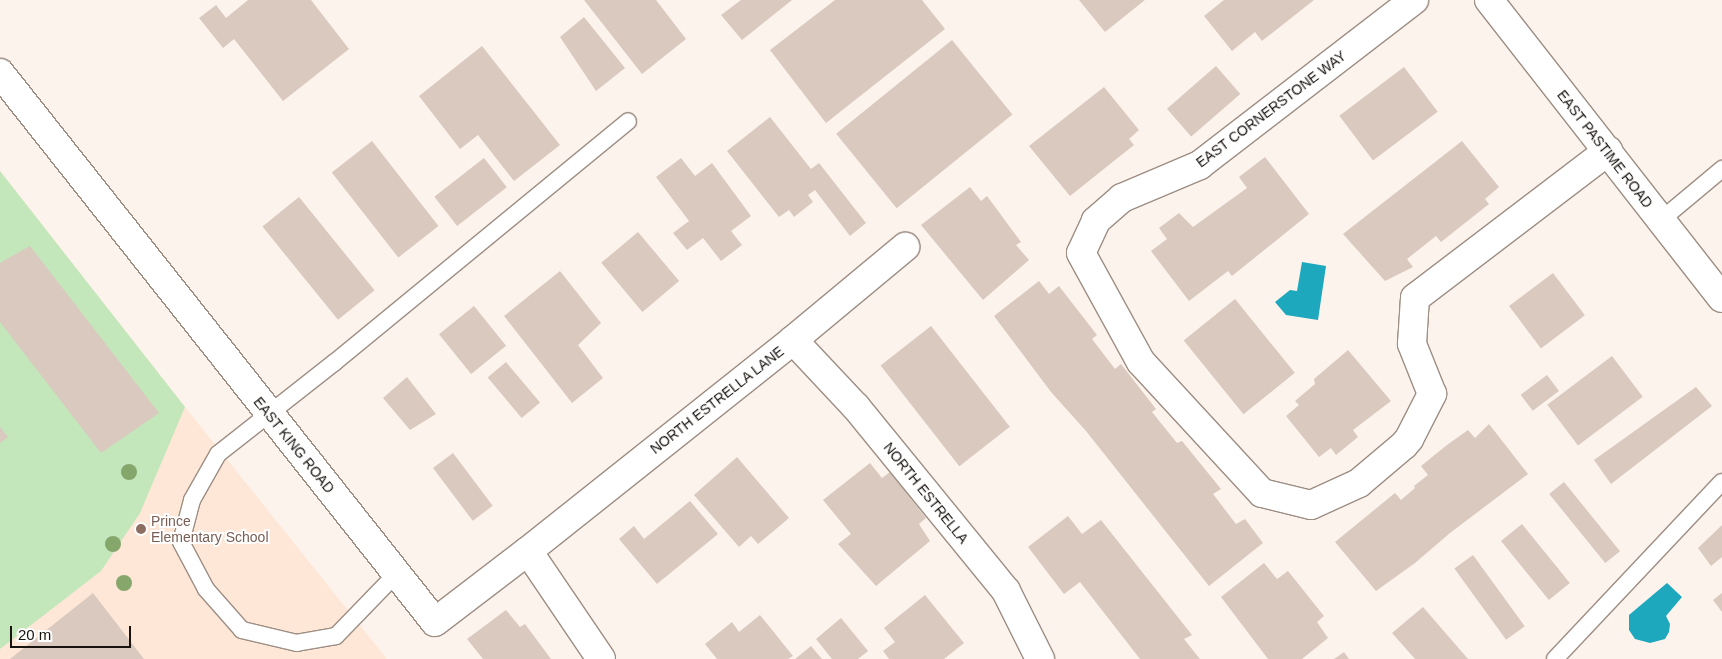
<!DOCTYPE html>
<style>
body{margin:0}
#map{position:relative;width:1722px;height:659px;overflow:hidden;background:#fdf3ed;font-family:Arial,sans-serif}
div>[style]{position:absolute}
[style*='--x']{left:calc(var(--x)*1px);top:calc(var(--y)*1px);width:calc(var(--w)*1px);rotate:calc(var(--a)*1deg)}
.built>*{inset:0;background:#fee7d7}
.green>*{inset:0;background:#c4e6bb}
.water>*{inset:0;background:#1da8bd}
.building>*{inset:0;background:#d9c9be;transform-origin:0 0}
.roads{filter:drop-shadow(1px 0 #9d8e84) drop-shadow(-1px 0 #9d8e84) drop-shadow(0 1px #9d8e84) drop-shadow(0 -1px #9d8e84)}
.service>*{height:16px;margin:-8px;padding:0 8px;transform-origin:8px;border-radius:8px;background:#fff}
.minor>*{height:28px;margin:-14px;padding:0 14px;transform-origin:14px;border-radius:14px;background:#fff}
.trees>*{width:16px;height:16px;margin:-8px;border-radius:50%;background:#85a76c}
.dots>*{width:14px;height:14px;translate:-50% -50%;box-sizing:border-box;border:2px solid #fff;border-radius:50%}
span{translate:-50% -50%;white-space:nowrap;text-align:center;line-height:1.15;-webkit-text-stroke:4px #fff;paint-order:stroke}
.street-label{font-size:14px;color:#18130f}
.education-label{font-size:14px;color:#785e54}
.left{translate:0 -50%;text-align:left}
.scale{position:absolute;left:10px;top:626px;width:121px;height:22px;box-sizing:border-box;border:2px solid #18130f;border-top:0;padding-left:6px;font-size:15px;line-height:18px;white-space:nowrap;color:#18130f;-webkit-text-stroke:4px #fff;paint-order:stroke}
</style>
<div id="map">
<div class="built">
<div style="clip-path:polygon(0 171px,185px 407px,387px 659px,0 659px)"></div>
</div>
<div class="green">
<div style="clip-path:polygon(0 171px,185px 407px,140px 513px,101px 571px,0 649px)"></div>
</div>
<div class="water">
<div style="clip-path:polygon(1302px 262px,1326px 266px,1318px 320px,1286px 315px,1275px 302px,1290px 290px,1297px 291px)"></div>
<div style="clip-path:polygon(1667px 583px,1682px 597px,1666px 616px,1670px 624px,1669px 632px,1665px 639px,1650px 643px,1635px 639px,1629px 630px,1629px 615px)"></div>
</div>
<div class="building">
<div style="clip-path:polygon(248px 0,311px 0,349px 49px,283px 101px,234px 39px,223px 48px,199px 18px,216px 5px,226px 18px)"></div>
<div style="clip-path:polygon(584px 0,656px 0,686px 39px,642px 74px)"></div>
<div style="clip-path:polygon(741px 0,792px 0,742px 40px,721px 15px)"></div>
<div style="clip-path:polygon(835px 0,922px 0,945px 29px,826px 123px,770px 50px)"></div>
<div style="clip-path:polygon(1079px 0,1145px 0,1105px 32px)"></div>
<div style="clip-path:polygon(1224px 0,1314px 0,1262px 41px,1255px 32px,1232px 51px,1204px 16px)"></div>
<div style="clip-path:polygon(584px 17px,625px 68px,596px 91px,560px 37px)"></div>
<div style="left:952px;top:40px;width:96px;height:149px;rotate:51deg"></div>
<div style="clip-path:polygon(482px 46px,560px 145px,514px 181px,478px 135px,460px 149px,419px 96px)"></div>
<div style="left:1216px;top:66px;width:37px;height:65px;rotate:49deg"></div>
<div style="left:1404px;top:67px;width:56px;height:81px;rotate:53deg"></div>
<div style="clip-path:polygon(1104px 87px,1139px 130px,1129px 139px,1134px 145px,1070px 196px,1029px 146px)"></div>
<div style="clip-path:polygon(770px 117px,811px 169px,819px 163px,866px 223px,850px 236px,815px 190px,808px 195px,813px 202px,794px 217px,789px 210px,779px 217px,727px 151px)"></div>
<div style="left:372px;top:141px;width:108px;height:51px;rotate:52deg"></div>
<div style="clip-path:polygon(1462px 141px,1499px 187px,1485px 199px,1489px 204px,1441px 242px,1436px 236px,1407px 259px,1413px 267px,1385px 281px,1343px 234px)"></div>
<div style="clip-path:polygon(1265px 157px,1309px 214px,1232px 276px,1228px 271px,1189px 301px,1151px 251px,1167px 239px,1159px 228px,1179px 213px,1193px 227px,1247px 188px,1239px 177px)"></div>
<div style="left:484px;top:158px;width:37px;height:63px;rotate:52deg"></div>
<div style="clip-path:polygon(681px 158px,695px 176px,712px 163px,751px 216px,731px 231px,742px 245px,721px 261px,703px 238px,687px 250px,673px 233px,689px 221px,656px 177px)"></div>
<div style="clip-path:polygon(970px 187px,981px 201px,987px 196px,1021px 242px,1016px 245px,1029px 260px,983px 300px,921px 225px)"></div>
<div style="left:299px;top:197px;width:120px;height:47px;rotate:51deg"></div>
<div style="left:638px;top:232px;width:64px;height:48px;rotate:50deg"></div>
<div style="clip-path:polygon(30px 246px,159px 413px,101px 453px,0 322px,0 263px)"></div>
<div style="clip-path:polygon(560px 271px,601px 323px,578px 345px,603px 378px,572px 403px,504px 316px)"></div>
<div style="left:1553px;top:273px;width:53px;height:55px;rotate:53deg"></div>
<div style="clip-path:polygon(1039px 281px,1049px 294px,1059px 286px,1097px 335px,1092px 339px,1115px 369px,1121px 364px,1156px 409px,1152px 412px,1177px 443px,1182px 441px,1221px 489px,1213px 494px,1236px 524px,1245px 519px,1263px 543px,1209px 586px,1086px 431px,1051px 392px,994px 316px)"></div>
<div style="left:1235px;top:299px;width:95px;height:66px;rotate:51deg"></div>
<div style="left:474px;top:306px;width:51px;height:45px;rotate:51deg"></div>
<div style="left:931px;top:326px;width:128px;height:64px;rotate:52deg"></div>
<div style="clip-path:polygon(1348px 350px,1391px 401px,1353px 430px,1358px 437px,1336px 455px,1331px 448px,1319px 457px,1286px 416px,1299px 405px,1295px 401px,1315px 384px,1314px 379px)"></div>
<div style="left:1612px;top:356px;width:51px;height:81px;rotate:53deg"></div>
<div style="left:506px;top:362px;width:53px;height:24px;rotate:50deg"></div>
<div style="left:1547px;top:375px;width:20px;height:33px;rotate:53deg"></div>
<div style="clip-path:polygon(407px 377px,436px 414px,410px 430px,383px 398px)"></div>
<div style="clip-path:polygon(1696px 387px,1712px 406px,1611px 484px,1594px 460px)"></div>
<div style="clip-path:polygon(1489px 424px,1528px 474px,1450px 533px,1415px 563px,1376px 591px,1335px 542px,1395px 493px,1401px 500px,1415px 488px,1414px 486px,1428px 475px,1421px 466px,1447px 445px,1468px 430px,1475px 438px)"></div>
<div style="clip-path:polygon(0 427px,8px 437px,0 443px)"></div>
<div style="left:453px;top:453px;width:66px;height:25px;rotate:53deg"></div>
<div style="clip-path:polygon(737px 457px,789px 518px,758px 544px,751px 536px,739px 547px,694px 495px)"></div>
<div style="clip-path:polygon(870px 463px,882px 478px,890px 472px,926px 518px,919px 524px,930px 541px,876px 586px,838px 544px,851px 534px,823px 500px)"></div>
<div style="left:1564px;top:482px;width:89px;height:19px;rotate:51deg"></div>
<div style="clip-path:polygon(690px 501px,718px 534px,657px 584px,619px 539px,634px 526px,644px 539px)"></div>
<div style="clip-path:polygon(1068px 516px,1082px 534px,1101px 520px,1192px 635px,1184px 639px,1200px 659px,1140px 659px,1080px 582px,1064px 594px,1028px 547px)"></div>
<div style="left:1522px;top:524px;width:76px;height:27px;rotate:51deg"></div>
<div style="clip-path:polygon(1722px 525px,1722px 557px,1711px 566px,1698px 548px)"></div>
<div style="left:1473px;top:555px;width:88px;height:23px;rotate:54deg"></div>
<div style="clip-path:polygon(1264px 563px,1277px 579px,1288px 571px,1324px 616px,1317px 622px,1328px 638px,1302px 659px,1268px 659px,1221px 597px)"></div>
<div style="clip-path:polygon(93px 593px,144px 659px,10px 659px)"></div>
<div style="clip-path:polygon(1722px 593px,1722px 612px,1713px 600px)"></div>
<div style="clip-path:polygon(925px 595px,964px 643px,944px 659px,889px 659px,883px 651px,895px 642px,884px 628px)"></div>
<div style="clip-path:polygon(1423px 607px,1468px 659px,1415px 659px,1392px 633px)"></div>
<div style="clip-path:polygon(506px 610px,520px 627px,525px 624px,551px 659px,483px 659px,467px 639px)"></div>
<div style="clip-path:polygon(760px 615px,793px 656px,788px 659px,717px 659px,705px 644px,732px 622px,739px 632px)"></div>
<div style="clip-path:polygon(841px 618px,868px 651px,858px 659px,832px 659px,816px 639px)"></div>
<div style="clip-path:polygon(811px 646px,822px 659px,795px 659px)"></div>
<div style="clip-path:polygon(1344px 652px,1349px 659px,1334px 659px)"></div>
</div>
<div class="roads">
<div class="service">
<div style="--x:1661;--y:220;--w:80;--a:-39.9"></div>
<div style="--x:397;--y:573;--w:88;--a:134.1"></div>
<div style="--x:336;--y:636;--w:40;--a:170"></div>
<div style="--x:297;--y:643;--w:57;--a:-166.7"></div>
<div style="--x:242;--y:630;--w:55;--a:-131.3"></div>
<div style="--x:206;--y:589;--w:53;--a:-118"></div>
<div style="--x:181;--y:542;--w:43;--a:-75.3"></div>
<div style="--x:192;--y:500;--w:53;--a:-60.5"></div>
<div style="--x:218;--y:454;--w:149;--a:-38.2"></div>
<div style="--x:335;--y:362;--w:379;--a:-39.4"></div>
<div style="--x:1555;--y:659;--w:243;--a:-46.7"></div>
</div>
<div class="minor">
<div style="--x:1414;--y:0;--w:270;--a:142.4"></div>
<div style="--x:1200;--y:165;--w:85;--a:157.1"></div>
<div style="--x:1122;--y:198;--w:35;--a:139"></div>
<div style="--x:1096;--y:221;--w:35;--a:115"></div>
<div style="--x:1081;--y:253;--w:124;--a:61.2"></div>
<div style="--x:1141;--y:362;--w:178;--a:47.3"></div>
<div style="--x:1262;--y:493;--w:50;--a:13.8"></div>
<div style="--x:1311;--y:505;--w:53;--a:-24.6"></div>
<div style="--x:1359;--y:483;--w:59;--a:-40.2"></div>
<div style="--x:1404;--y:445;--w:8;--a:-50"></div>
<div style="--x:1409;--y:439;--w:51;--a:-62.9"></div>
<div style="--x:1432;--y:394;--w:54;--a:-111.8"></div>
<div style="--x:1412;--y:344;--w:46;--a:-86.3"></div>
<div style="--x:1415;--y:298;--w:243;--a:-37.3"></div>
<div style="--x:1489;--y:0;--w:378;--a:52"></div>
<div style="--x:0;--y:73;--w:700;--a:51.61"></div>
<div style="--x:435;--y:622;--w:117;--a:-37.4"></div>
<div style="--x:528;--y:551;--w:130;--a:55.9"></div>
<div style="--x:793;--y:340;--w:92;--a:46.8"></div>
<div style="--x:856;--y:407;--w:237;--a:50.8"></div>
<div style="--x:1006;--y:591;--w:76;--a:63.4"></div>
<div style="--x:528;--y:551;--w:339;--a:-38.5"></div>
<div style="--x:793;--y:340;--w:146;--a:-39.7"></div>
</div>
</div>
<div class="trees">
<div style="left:129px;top:472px"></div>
<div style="left:113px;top:544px"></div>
<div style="left:124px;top:583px"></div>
</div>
<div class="dots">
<div style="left:141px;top:529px;background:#8d6e63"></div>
</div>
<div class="street-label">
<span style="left:1271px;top:109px;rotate:-37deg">EAST CORNERSTONE WAY</span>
<span style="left:1605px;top:149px;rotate:52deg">EAST PASTIME ROAD</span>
<span style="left:717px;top:400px;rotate:-38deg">NORTH ESTRELLA LANE</span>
<span style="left:294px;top:445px;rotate:51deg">EAST KING ROAD</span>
<span style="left:926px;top:493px;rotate:51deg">NORTH ESTRELLA</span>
</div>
<div class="education-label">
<span class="left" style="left:151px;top:529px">Prince<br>Elementary School</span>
</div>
<div class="scale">20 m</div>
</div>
